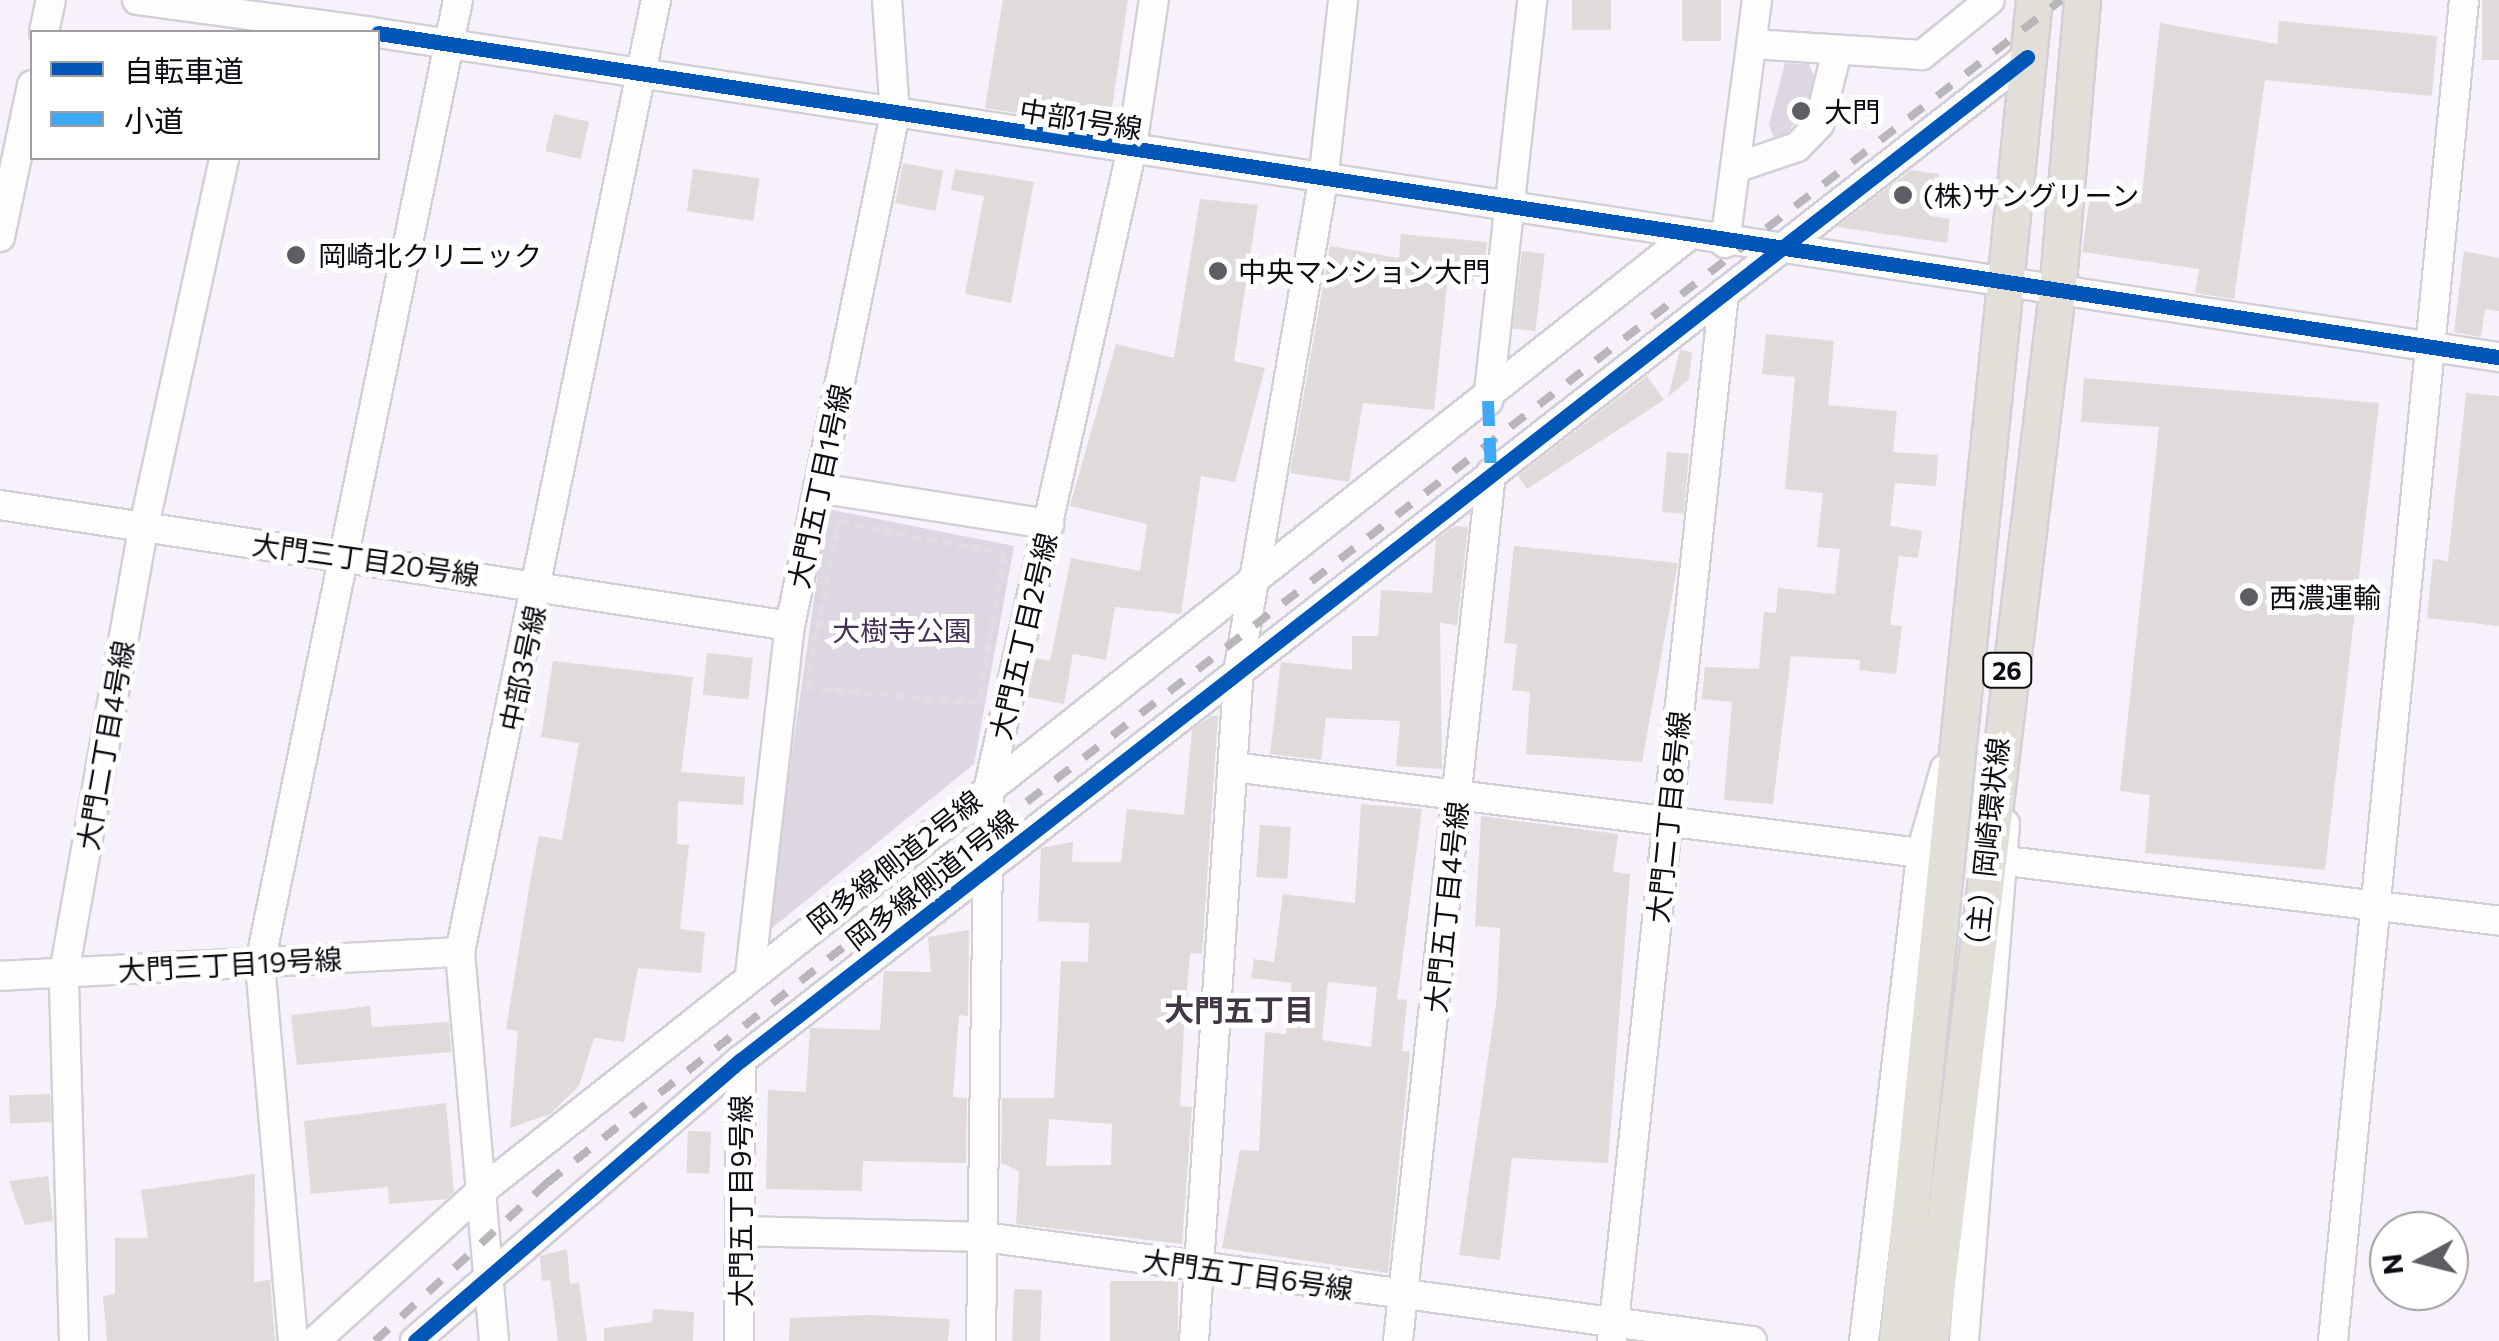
<!DOCTYPE html>
<meta charset="utf-8">
<style>
body{margin:0}
#map{position:relative;width:2499px;height:1341px;overflow:hidden;background:#f6f1fa;font-family:Commissioner,"Noto Sans JP",sans-serif}
div>[style]{position:absolute}
[style*='--x']{left:calc(var(--x)*1px);top:calc(var(--y)*1px);width:calc(var(--w)*1px);rotate:calc(var(--a)*1deg)}
.green>*{inset:0;background:#ded6e3}
.building>*{inset:0;background:#e0dadb;transform-origin:0 0}
.path>*{height:5px;margin-top:-2.5px;transform-origin:0;background:repeating-linear-gradient(90deg,#dedddf 0 10px,transparent 0 15px)}
.roads{filter:drop-shadow(2px 0 #d3cfd7) drop-shadow(-2px 0 #d3cfd7) drop-shadow(0 2px #d3cfd7) drop-shadow(0 -2px #d3cfd7)}
.minor>*{height:28px;margin:-14px;padding:0 14px;transform-origin:14px;border-radius:14px;background:#fefdfe}
.major>*{height:35px;margin:-17.5px;padding:0 17.5px;transform-origin:17.5px;border-radius:17.5px;background:#e2ded8}
.rail>*{height:8px;margin-top:-4px;transform-origin:0;background:repeating-linear-gradient(90deg,#b8b6b9 0 18px,transparent 0 36px)}
.quiet>*{height:12px;margin-top:-6px;transform-origin:0;background:repeating-linear-gradient(90deg,#3fa9f5 0 25px,transparent 0 37px)}
.cycleway>*{height:15px;margin:-7.5px;padding:0 7.5px;transform-origin:7.5px;border-radius:7.5px;background:#0057b8}
.dots>*{width:28px;height:28px;translate:-50% -50%;box-sizing:border-box;border:5px solid #fff;border-radius:50%}
span{translate:-50% -50%;white-space:nowrap;text-align:center;line-height:1.15;-webkit-text-stroke:10px #fff;paint-order:stroke}
.shield-label span{padding:2px 8px;background:#fff;border:2px solid;border-radius:8px;-webkit-text-stroke-width:0}
.shield-label{font-size:25px;color:#0f0b12;font-weight:700}
.poi-label{font-size:28px;color:#0f0b12}
.left{translate:0 -50%;text-align:left}
.street-label{font-size:28px;color:#0f0b12}
.park-label{font-size:28px;color:#462f55}
.neighbourhood-label{font-size:30px;color:#413747;font-weight:700}
.legend{position:absolute;left:30px;top:30px;width:350px;height:130px;box-sizing:border-box;background:#fff;border:2px solid #9f9da0;margin:0;padding:12px 18px;list-style:none;font-size:30px;color:#0f0b12}
.legend li{display:flex;align-items:center;gap:20px;height:50px}
.legend b{width:50px;border:2px solid #9f9da0}
.north{position:absolute;left:2369px;top:1211px;width:100px;height:100px;box-sizing:border-box;background:#fff;border:2px solid #9f9da0;border-radius:50%;rotate:263deg;font-size:28px;font-weight:700;line-height:40px;text-align:center;color:#0f0b12}
.north::after{content:'';display:block;margin:auto;width:35px;height:45px;background:#605c63;clip-path:polygon(50% 0,100% 100%,50% 72%,0 100%)}
</style>
<div id="map">
<div class="green">
<div style="clip-path:polygon(1785px 63px,1809px 64px,1820px 92px,1777px 145px,1769px 125px)"></div>
<div style="clip-path:polygon(827px 509px,1014px 546px,974px 764px,766px 933px)"></div>
</div>
<div class="building">
<div style="clip-path:polygon(1003px 0,1128px 0,1109px 127px,985px 108px)"></div>
<div style="left:1572px;top:0;width:39px;height:30px"></div>
<div style="left:1682px;top:0;width:39px;height:41px"></div>
<div style="left:2482px;top:0;width:17px;height:60px"></div>
<div style="clip-path:polygon(2279px 21px,2437px 36px,2432px 96px,2265px 80px,2234px 299px,2195px 293px,2199px 269px,2082px 252px,2090px 197px,2141px 204px,2160px 23px,2277px 44px)"></div>
<div style="left:554px;top:114px;width:36px;height:38px;rotate:13deg"></div>
<div style="left:903px;top:163px;width:41px;height:41px;rotate:11deg"></div>
<div style="left:693px;top:169px;width:67px;height:43px;rotate:8deg"></div>
<div style="clip-path:polygon(955px 169px,1034px 182px,1011px 303px,965px 294px,984px 196px,951px 190px)"></div>
<div style="clip-path:polygon(1911px 170px,1939px 174px,1930px 216px,1950px 219px,1947px 243px,1837px 227px)"></div>
<div style="clip-path:polygon(1200px 199px,1258px 205px,1234px 361px,1265px 368px,1235px 482px,1201px 476px,1181px 614px,1115px 607px,1106px 660px,1073px 654px,1064px 704px,1027px 697px,1036px 658px,1050px 661px,1071px 558px,1140px 571px,1147px 524px,1070px 506px,1116px 344px,1174px 358px)"></div>
<div style="clip-path:polygon(1401px 234px,1487px 242px,1483px 283px,1448px 276px,1434px 410px,1363px 403px,1349px 482px,1290px 473px,1330px 246px,1399px 258px)"></div>
<div style="left:1522px;top:251px;width:23px;height:78px;rotate:7deg"></div>
<div style="clip-path:polygon(2464px 251px,2499px 258px,2499px 311px,2485px 309px,2481px 337px,2454px 332px)"></div>
<div style="clip-path:polygon(1766px 334px,1834px 341px,1828px 405px,1897px 411px,1893px 452px,1938px 455px,1936px 486px,1895px 483px,1890px 526px,1922px 531px,1918px 558px,1899px 556px,1890px 625px,1902px 626px,1896px 674px,1859px 670px,1860px 660px,1791px 656px,1773px 804px,1724px 800px,1732px 702px,1702px 699px,1705px 667px,1759px 669px,1764px 612px,1776px 613px,1778px 588px,1835px 594px,1840px 549px,1817px 547px,1823px 493px,1785px 489px,1795px 377px,1762px 374px)"></div>
<div style="clip-path:polygon(1680px 350px,1692px 352px,1689px 379px,1668px 397px)"></div>
<div style="clip-path:polygon(1647px 376px,1664px 400px,1527px 489px,1518px 476px)"></div>
<div style="clip-path:polygon(2084px 378px,2379px 403px,2325px 870px,2145px 853px,2150px 795px,2120px 791px,2159px 427px,2081px 422px)"></div>
<div style="clip-path:polygon(2466px 393px,2499px 396px,2499px 626px,2427px 618px,2433px 559px,2448px 561px)"></div>
<div style="left:1667px;top:452px;width:22px;height:60px;rotate:5deg"></div>
<div style="clip-path:polygon(1455px 526px,1468px 527px,1457px 625px,1440px 623px,1442px 769px,1396px 766px,1400px 721px,1326px 718px,1321px 760px,1270px 754px,1281px 662px,1352px 670px,1352px 636px,1378px 636px,1381px 590px,1432px 593px,1436px 540px)"></div>
<div style="clip-path:polygon(1514px 546px,1678px 563px,1642px 762px,1526px 754px,1530px 692px,1512px 690px,1517px 644px,1504px 643px)"></div>
<div style="left:707px;top:653px;width:46px;height:42px;rotate:6deg"></div>
<div style="clip-path:polygon(553px 661px,693px 677px,681px 772px,745px 777px,743px 805px,678px 801px,677px 844px,689px 845px,680px 929px,705px 932px,701px 973px,638px 968px,624px 1042px,594px 1038px,579px 1086px,550px 1114px,510px 1128px,518px 1031px,506px 1029px,530px 882px,539px 836px,562px 840px,579px 743px,541px 737px)"></div>
<div style="clip-path:polygon(evenodd,1211px 716px,1218px 716px,1202px 954px,1190px 953px,1184px 1025px,1180px 1106px,1192px 1107px,1182px 1244px,1016px 1224px,1019px 1171px,1001px 1163px,1002px 1098px,1054px 1098px,1061px 961px,1088px 962px,1089px 923px,1038px 921px,1041px 848px,1073px 842px,1072px 862px,1121px 862px,1127px 809px,1184px 815px,1192px 730px,1211px 716px,1049px 1119px,1112px 1124px,1111px 1165px,1046px 1166px,1049px 1119px)"></div>
<div style="clip-path:polygon(evenodd,1361px 804px,1422px 809px,1397px 999px,1407px 1000px,1402px 1051px,1410px 1052px,1388px 1273px,1222px 1248px,1240px 1150px,1259px 1151px,1265px 1032px,1286px 1034px,1292px 983px,1251px 978px,1254px 959px,1274px 962px,1283px 894px,1355px 903px,1361px 804px,1328px 982px,1377px 987px,1371px 1047px,1322px 1040px,1328px 982px)"></div>
<div style="clip-path:polygon(1481px 816px,1618px 834px,1613px 872px,1630px 874px,1608px 1163px,1512px 1158px,1500px 1260px,1459px 1255px,1497px 997px,1500px 928px,1475px 926px)"></div>
<div style="left:1260px;top:825px;width:31px;height:52px;rotate:4deg"></div>
<div style="clip-path:polygon(969px 930px,968px 1016px,959px 1015px,953px 1097px,967px 1098px,966px 1163px,863px 1161px,862px 1191px,766px 1189px,768px 1090px,806px 1092px,810px 1028px,880px 1030px,884px 971px,931px 972px,928px 937px)"></div>
<div style="clip-path:polygon(370px 1006px,372px 1027px,449px 1022px,451px 1052px,297px 1065px,291px 1015px)"></div>
<div style="left:50px;top:1094px;width:28px;height:41px;rotate:88deg"></div>
<div style="clip-path:polygon(446px 1103px,454px 1192px,446px 1199px,389px 1204px,388px 1187px,311px 1194px,304px 1121px)"></div>
<div style="left:688px;top:1131px;width:23px;height:42px;rotate:2deg"></div>
<div style="clip-path:polygon(255px 1174px,254px 1282px,270px 1280px,275px 1341px,107px 1341px,103px 1296px,115px 1294px,115px 1238px,148px 1238px,141px 1190px)"></div>
<div style="clip-path:polygon(48px 1176px,53px 1221px,25px 1225px,9px 1181px)"></div>
<div style="clip-path:polygon(567px 1249px,570px 1284px,579px 1283px,587px 1341px,558px 1341px,550px 1280px,542px 1281px,540px 1256px)"></div>
<div style="left:1110px;top:1281px;width:68px;height:60px"></div>
<div style="left:1014px;top:1289px;width:28px;height:52px;rotate:2deg"></div>
<div style="clip-path:polygon(653px 1309px,694px 1312px,693px 1341px,604px 1341px,604px 1328px,652px 1322px)"></div>
<div style="clip-path:polygon(870px 1315px,950px 1319px,948px 1341px,789px 1341px,790px 1318px)"></div>
</div>
<div class="path">
<div style="--x:839;--y:521;--w:168;--a:11.3"></div>
<div style="--x:1004;--y:554;--w:151;--a:99.5"></div>
<div style="--x:979;--y:703;--w:174;--a:-174.7"></div>
<div style="--x:806;--y:687;--w:169;--a:-78.8"></div>
</div>
<div class="roads">
<div class="minor">
<div style="--x:137;--y:0;--w:238;--a:7.7"></div>
<div style="--x:44;--y:32;--w:33;--a:-78"></div>
<div style="--x:378;--y:33;--w:2146;--a:8.69"></div>
<div style="--x:1752;--y:44;--w:170;--a:3.7"></div>
<div style="--x:1922;--y:55;--w:87;--a:-39"></div>
<div style="--x:1738;--y:167;--w:62;--a:-18.7"></div>
<div style="--x:1797;--y:147;--w:32;--a:-46"></div>
<div style="--x:1819;--y:124;--w:71;--a:-76.2"></div>
<div style="--x:0;--y:237;--w:155;--a:-78.1"></div>
<div style="--x:1725;--y:243;--w:245;--a:-82.5"></div>
<div style="--x:1488;--y:401;--w:403;--a:-83.7"></div>
<div style="--x:818;--y:488;--w:234;--a:8.9"></div>
<div style="--x:0;--y:505;--w:799;--a:8.71"></div>
<div style="--x:1233;--y:767;--w:693;--a:7.13"></div>
<div style="--x:2006;--y:861;--w:497;--a:6.9"></div>
<div style="--x:750;--y:975;--w:351;--a:-83.5"></div>
<div style="--x:790;--y:626;--w:523;--a:-78.41"></div>
<div style="--x:895;--y:114;--w:114;--a:-94"></div>
<div style="--x:0;--y:976;--w:461;--a:-3"></div>
<div style="--x:742;--y:1231;--w:242;--a:1.4"></div>
<div style="--x:984;--y:1237;--w:775;--a:7.71"></div>
<div style="--x:74;--y:1341;--w:368;--a:-91.6"></div>
<div style="--x:64;--y:973;--w:454;--a:-79.9"></div>
<div style="--x:144;--y:526;--w:377;--a:-77.7"></div>
<div style="--x:293;--y:1341;--w:379;--a:-95"></div>
<div style="--x:260;--y:963;--w:983;--a:-78.38"></div>
<div style="--x:315;--y:1341;--w:222;--a:-42.1"></div>
<div style="--x:480;--y:1192;--w:1538;--a:-38.35"></div>
<div style="--x:415;--y:1341;--w:430;--a:-40.8"></div>
<div style="--x:741;--y:1060;--w:1631;--a:-37.95"></div>
<div style="--x:494;--y:1341;--w:390;--a:-95"></div>
<div style="--x:460;--y:952;--w:972;--a:-78.37"></div>
<div style="--x:739;--y:1341;--w:281;--a:-89.6"></div>
<div style="--x:981;--y:1341;--w:555;--a:-89.17"></div>
<div style="--x:989;--y:786;--w:649;--a:-77.36"></div>
<div style="--x:1131;--y:153;--w:155;--a:-81.5"></div>
<div style="--x:1194;--y:1341;--w:676;--a:-86.18"></div>
<div style="--x:1239;--y:667;--w:492;--a:-80.2"></div>
<div style="--x:1323;--y:182;--w:183;--a:-83.7"></div>
<div style="--x:1398;--y:1341;--w:873;--a:-83.88"></div>
<div style="--x:1612;--y:1341;--w:1054;--a:-83.9"></div>
<div style="--x:1864;--y:1341;--w:491;--a:-83.3"></div>
<div style="--x:1921;--y:853;--w:87;--a:-74.1"></div>
<div style="--x:1964;--y:1341;--w:519;--a:-85.47"></div>
<div style="--x:2333;--y:1341;--w:1347;--a:-84.42"></div>
</div>
<div class="major">
<div style="--x:1897;--y:1341;--w:1348;--a:-84.17"></div>
<div style="--x:1930;--y:1341;--w:1057;--a:-83.1"></div>
<div style="--x:2057;--y:292;--w:293;--a:-85.1"></div>
</div>
</div>
<div class="rail">
<div style="--x:375;--y:1341;--w:234;--a:-42.6"></div>
<div style="--x:547;--y:1183;--w:541;--a:-38.54"></div>
<div style="--x:970;--y:846;--w:1381;--a:-37.79"></div>
</div>
<div class="quiet">
<div style="--x:1488;--y:401;--w:72;--a:87.6"></div>
</div>
<div class="cycleway">
<div style="--x:378;--y:33;--w:2146;--a:8.69"></div>
<div style="--x:415;--y:1341;--w:430;--a:-40.8"></div>
<div style="--x:741;--y:1060;--w:1631;--a:-37.95"></div>
</div>
<div class="dots">
<div style="left:1801px;top:111px;background:#605c63"></div>
<div style="left:1903px;top:195px;background:#605c63"></div>
<div style="left:296px;top:255px;background:#605c63"></div>
<div style="left:1218px;top:271px;background:#605c63"></div>
<div style="left:2249px;top:597px;background:#605c63"></div>
</div>
<div class="shield-label">
<span style="left:2007px;top:670px">26</span>
</div>
<div class="poi-label">
<span class="left" style="left:1824px;top:111px">大門</span>
<span class="left" style="left:1923px;top:195px">(株)サングリーン</span>
<span class="left" style="left:318px;top:255px">岡崎北クリニック</span>
<span class="left" style="left:1238px;top:271px">中央マンション大門</span>
<span class="left" style="left:2269px;top:597px">西濃運輸</span>
</div>
<div class="street-label">
<span style="left:1081px;top:119px;rotate:9deg">中部1号線</span>
<span style="left:819px;top:486px;rotate:-78deg">大門五丁目1号線</span>
<span style="left:366px;top:559px;rotate:8deg">大門三丁目20号線</span>
<span style="left:1023px;top:636px;rotate:-77deg">大門五丁目2号線</span>
<span style="left:522px;top:668px;rotate:-78deg">中部3号線</span>
<span style="left:105px;top:745px;rotate:-80deg">大門二丁目4号線</span>
<span style="left:1668px;top:817px;rotate:-84deg">大門二丁目8号線</span>
<span style="left:1986px;top:849px;rotate:-84deg">（主）岡崎環状線</span>
<span style="left:894px;top:861px;rotate:-38deg">岡多線側道2号線</span>
<span style="left:931px;top:879px;rotate:-38deg">岡多線側道1号線</span>
<span style="left:1446px;top:907px;rotate:-84deg">大門五丁目4号線</span>
<span style="left:230px;top:964px;rotate:-3deg">大門三丁目19号線</span>
<span style="left:740px;top:1201px;rotate:-90deg">大門五丁目9号線</span>
<span style="left:1248px;top:1274px;rotate:8deg">大門五丁目6号線</span>
</div>
<div class="park-label">
<span style="left:902px;top:630px">大樹寺公園</span>
</div>
<div class="neighbourhood-label">
<span style="left:1239px;top:1009px">大門五丁目</span>
</div>
<ul class="legend">
<li><b style="height:12px;background:#0057b8"></b>自転車道</li>
<li><b style="height:12px;background:#3fa9f5"></b>小道</li>
</ul>
<div class="north">N</div>
</div>
